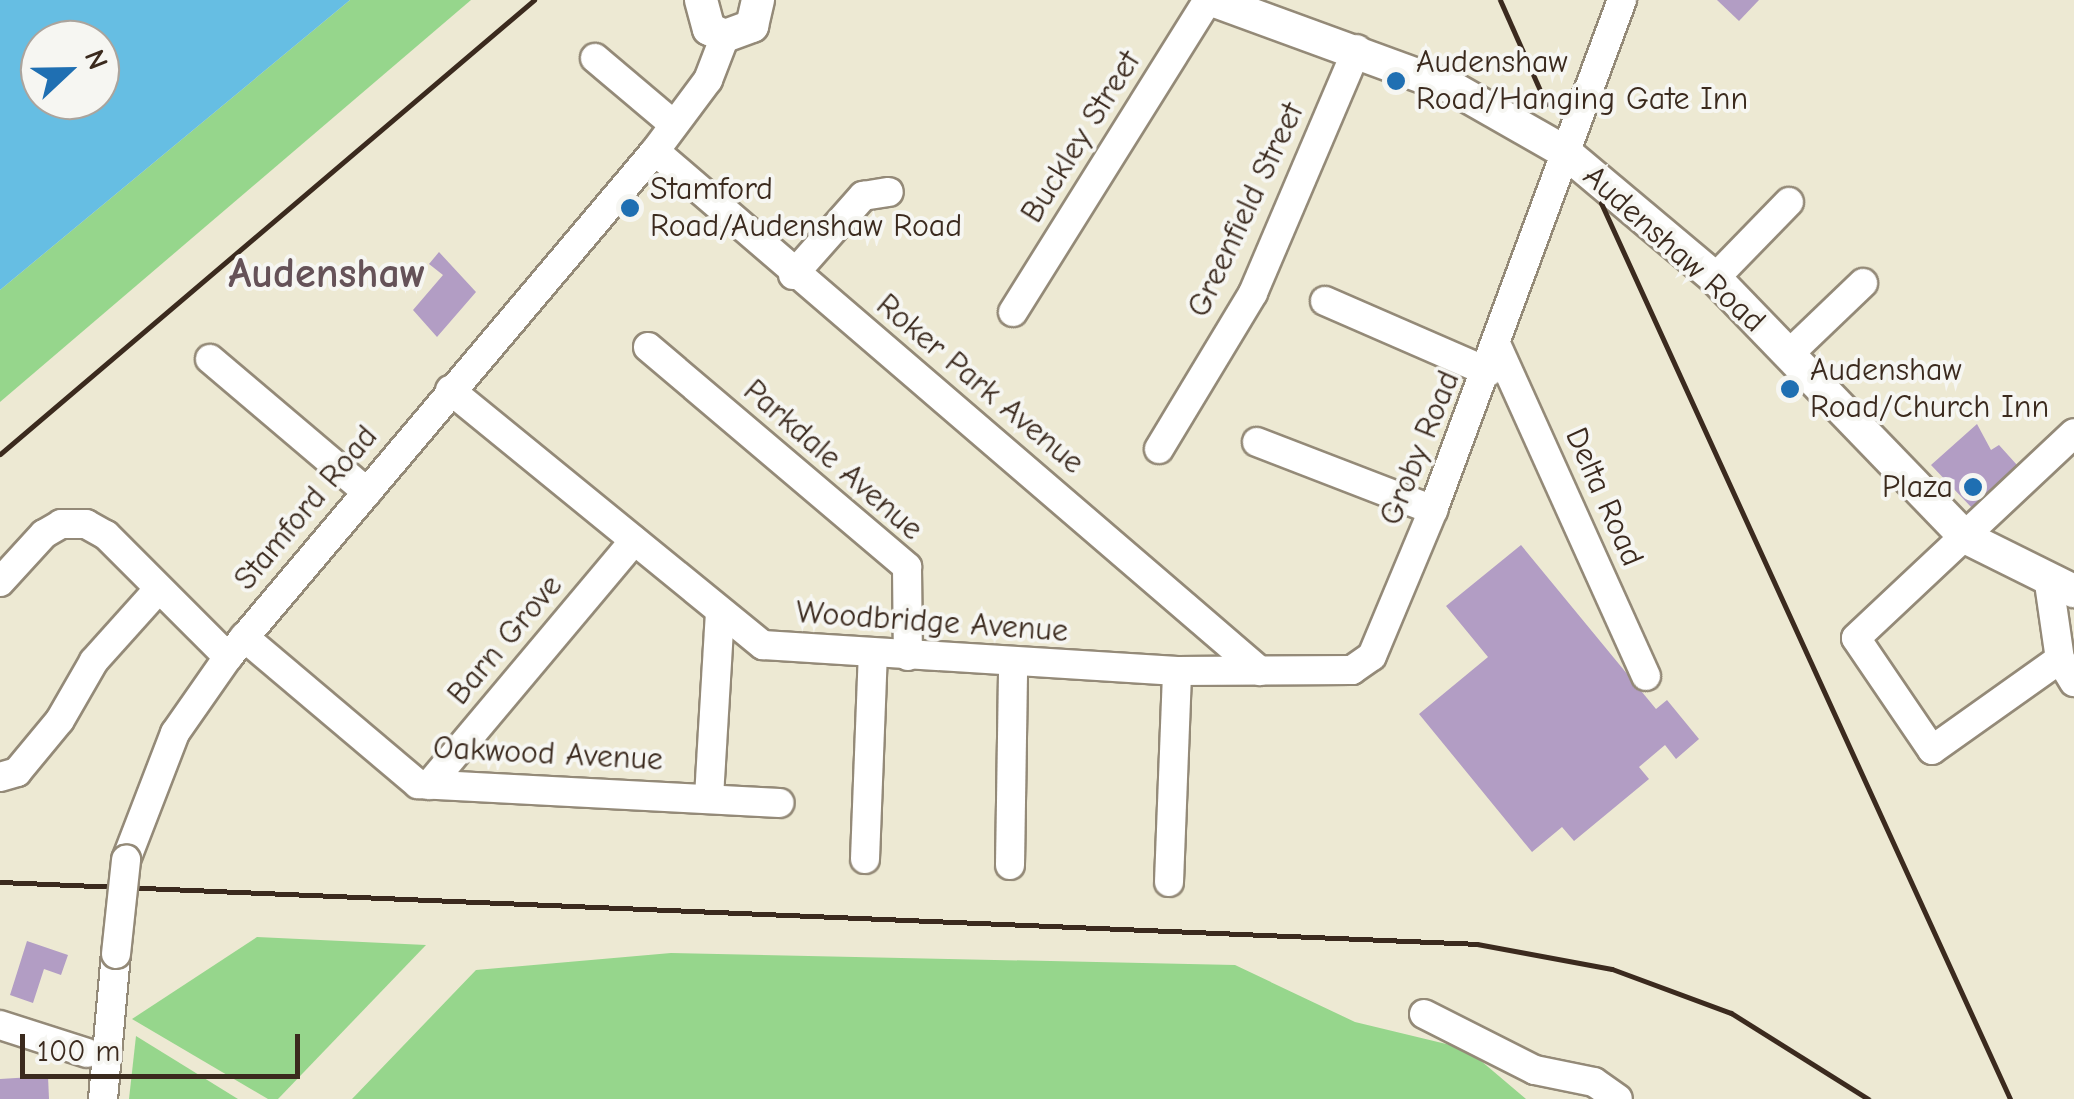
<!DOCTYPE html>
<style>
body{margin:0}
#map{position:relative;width:2074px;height:1099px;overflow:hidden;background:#ede9d3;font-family:"Comic Neue",sans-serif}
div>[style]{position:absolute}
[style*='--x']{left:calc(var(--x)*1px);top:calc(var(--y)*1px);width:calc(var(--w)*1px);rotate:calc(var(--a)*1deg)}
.green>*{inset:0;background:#96d68c}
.water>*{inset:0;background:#66bee3}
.building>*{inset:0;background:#b29dc4}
.roads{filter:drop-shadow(2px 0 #948a78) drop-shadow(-2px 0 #948a78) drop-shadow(0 2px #948a78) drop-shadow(0 -2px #948a78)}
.minor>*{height:28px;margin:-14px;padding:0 14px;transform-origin:14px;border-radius:14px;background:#fff}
.major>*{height:32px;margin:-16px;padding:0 16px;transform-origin:16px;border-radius:16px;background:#fff}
.rail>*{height:5px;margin:-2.5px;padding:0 2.5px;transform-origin:2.5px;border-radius:2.5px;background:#3b2a1e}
.bridges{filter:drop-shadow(2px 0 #948a78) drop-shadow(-2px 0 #948a78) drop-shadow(0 2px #948a78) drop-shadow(0 -2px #948a78)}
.minor-bridge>*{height:28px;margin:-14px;padding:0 14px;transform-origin:14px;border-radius:14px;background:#fff}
.dots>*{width:28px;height:28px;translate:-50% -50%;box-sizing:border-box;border:5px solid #f6f6f2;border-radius:50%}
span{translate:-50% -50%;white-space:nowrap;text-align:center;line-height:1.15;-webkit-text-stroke:8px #f6f6f2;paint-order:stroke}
.poi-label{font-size:32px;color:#3b2a1e}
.left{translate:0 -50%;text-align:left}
.right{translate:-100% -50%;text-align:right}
.street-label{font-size:32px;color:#3b2a1e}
.district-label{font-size:42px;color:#655258;font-weight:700}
.north{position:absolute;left:20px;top:20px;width:100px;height:100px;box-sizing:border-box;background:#f6f6f2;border:2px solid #aba49d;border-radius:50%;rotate:68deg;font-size:28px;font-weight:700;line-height:40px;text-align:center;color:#3b2a1e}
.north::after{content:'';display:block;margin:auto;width:35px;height:45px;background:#1f6fb2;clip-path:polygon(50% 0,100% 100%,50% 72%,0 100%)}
.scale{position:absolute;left:20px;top:1034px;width:280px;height:45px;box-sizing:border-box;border:5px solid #3b2a1e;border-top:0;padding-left:12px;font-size:30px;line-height:35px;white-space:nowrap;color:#3b2a1e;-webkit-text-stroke:8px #f6f6f2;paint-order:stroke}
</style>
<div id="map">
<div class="green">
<div style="clip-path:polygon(350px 0,471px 0,0 402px,0 290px)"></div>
<div style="clip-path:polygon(257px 937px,426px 945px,278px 1099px,268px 1099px,132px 1019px)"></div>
<div style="clip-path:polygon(671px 953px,1235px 965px,1355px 1022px,1467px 1049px,1526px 1099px,352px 1099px,476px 970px)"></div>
<div style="clip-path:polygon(136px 1036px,238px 1099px,129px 1099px)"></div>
</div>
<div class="water">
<div style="clip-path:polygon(evenodd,0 0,350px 0,0 290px,0 0,100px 40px,100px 100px,40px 100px,40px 40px,100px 40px)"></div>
</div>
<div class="building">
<div style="clip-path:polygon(1717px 0,1759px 0,1739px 21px)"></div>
<div style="clip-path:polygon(439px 252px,476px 292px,437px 337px,413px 310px,443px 275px,429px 264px)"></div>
<div style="clip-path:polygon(1977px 424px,1991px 450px,1999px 445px,2017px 465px,1972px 508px,1931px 465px)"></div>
<div style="clip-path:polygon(1521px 545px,1656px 709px,1667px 700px,1699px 739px,1676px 759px,1665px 745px,1639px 767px,1649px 779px,1574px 841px,1562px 827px,1532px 852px,1419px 714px,1488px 657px,1446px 606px)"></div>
<div style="clip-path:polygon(27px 941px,68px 955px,61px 975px,44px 969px,33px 1003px,10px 995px)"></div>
<div style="clip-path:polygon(48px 1076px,49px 1099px,0 1099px,0 1079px)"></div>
</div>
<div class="roads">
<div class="minor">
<div style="--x:595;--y:58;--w:102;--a:40.2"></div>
<div style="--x:655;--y:151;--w:798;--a:40.68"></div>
<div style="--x:793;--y:275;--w:106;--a:-48.5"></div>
<div style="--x:863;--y:196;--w:26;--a:-9"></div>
<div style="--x:1715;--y:278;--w:106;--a:-45.8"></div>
<div style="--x:1325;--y:301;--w:178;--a:23.5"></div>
<div style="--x:1013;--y:312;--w:368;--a:-58"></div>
<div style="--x:1497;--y:346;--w:362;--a:65.7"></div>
<div style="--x:648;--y:347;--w:340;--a:40.3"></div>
<div style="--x:907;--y:567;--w:89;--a:89.4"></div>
<div style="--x:1788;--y:355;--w:104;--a:-43.8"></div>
<div style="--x:210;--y:359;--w:206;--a:40.3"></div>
<div style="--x:450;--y:390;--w:404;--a:39.2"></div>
<div style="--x:763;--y:645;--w:415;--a:3.6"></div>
<div style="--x:1177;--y:671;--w:175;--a:-0.3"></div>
<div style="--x:1352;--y:670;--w:24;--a:-35"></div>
<div style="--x:1372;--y:656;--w:158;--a:-67.3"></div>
<div style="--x:1433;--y:510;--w:544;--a:-69.67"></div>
<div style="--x:1257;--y:442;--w:189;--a:21.1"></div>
<div style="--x:1159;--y:449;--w:182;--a:-58.9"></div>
<div style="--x:1253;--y:293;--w:265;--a:-66.9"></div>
<div style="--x:0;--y:582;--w:65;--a:-47.5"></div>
<div style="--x:44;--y:534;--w:20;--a:-30"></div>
<div style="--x:61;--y:524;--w:25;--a:0"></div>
<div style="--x:86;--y:524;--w:23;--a:29"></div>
<div style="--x:106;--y:535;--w:173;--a:45"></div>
<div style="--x:2049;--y:583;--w:77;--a:81.8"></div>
<div style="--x:2060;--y:659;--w:27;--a:59"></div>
<div style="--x:244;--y:637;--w:228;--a:40.2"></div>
<div style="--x:418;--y:784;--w:362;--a:3"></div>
<div style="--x:2060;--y:659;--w:157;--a:144.6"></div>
<div style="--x:1932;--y:750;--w:135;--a:-124.2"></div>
<div style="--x:1856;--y:638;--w:299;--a:-43.2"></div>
<div style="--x:0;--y:777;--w:18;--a:-16"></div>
<div style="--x:17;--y:772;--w:67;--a:-50.4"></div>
<div style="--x:60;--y:720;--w:68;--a:-60"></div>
<div style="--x:94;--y:661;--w:93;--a:-48.1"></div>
<div style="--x:429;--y:785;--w:319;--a:-50"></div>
<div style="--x:709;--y:797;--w:185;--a:-86.6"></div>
<div style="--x:865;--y:859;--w:205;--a:-87.8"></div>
<div style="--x:126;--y:860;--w:136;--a:-68.9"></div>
<div style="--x:175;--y:733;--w:93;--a:-55.1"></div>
<div style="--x:228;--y:657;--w:662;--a:-49.84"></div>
<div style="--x:655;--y:151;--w:89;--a:-53.3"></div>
<div style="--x:708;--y:80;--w:47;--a:-68.9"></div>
<div style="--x:1010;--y:865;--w:202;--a:-89.1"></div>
<div style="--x:1169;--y:882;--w:211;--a:-87.8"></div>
<div style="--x:1424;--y:1014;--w:124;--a:26.8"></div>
<div style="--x:1535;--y:1070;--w:60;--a:11.5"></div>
<div style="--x:1594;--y:1082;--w:29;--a:35"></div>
<div style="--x:0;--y:1025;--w:91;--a:17.8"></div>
<div style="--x:103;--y:1099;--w:146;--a:-84.9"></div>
</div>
<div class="major">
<div style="--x:701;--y:0;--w:30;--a:75"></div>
<div style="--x:709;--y:29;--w:17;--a:24"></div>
<div style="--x:725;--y:36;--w:29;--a:-20"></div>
<div style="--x:752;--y:26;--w:27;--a:-77"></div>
<div style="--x:1212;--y:0;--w:257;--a:20.1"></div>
<div style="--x:1453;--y:88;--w:129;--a:29.7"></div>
<div style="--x:1565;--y:152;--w:196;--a:40"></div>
<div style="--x:1715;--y:278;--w:360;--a:46"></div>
<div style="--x:1965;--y:537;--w:122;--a:26.4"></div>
</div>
</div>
<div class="rail">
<div style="--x:1500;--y:0;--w:114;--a:66.1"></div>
<div style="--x:1601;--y:203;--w:985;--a:65.46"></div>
<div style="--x:0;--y:454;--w:701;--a:-40.37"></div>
<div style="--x:0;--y:882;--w:1478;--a:2.4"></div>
<div style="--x:1477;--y:944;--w:137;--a:10.5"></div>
<div style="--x:1612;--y:969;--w:127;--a:20.3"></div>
<div style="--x:1731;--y:1013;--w:162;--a:32.1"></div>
</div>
<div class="bridges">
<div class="minor-bridge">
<div style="--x:116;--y:954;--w:95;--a:-83.9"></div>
</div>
</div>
<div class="dots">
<div style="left:1396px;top:81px;background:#1f6fb2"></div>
<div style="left:630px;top:208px;background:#1f6fb2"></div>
<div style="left:1790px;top:389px;background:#1f6fb2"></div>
<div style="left:1973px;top:487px;background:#1f6fb2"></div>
</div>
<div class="poi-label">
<span class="left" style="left:1416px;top:81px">Audenshaw<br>Road/Hanging Gate Inn</span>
<span class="left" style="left:650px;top:208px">Stamford<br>Road/Audenshaw Road</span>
<span class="left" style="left:1810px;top:389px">Audenshaw<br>Road/Church Inn</span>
<span class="right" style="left:1953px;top:487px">Plaza</span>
</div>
<div class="street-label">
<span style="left:1081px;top:137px;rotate:-58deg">Buckley Street</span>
<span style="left:1246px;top:210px;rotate:-65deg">Greenfield Street</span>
<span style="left:1674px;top:249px;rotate:42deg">Audenshaw Road</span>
<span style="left:980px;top:384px;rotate:40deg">Roker Park Avenue</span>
<span style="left:1420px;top:448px;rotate:-68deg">Groby Road</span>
<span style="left:833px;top:460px;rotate:41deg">Parkdale Avenue</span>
<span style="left:1604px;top:497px;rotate:66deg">Delta Road</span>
<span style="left:306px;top:508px;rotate:-50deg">Stamford Road</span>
<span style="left:932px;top:622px;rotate:4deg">Woodbridge Avenue</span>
<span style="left:505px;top:640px;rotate:-50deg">Barn Grove</span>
<span style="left:548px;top:754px;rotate:3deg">Oakwood Avenue</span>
</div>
<div class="district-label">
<span style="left:327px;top:274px">Audenshaw</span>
</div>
<div class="north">N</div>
<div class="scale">100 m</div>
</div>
